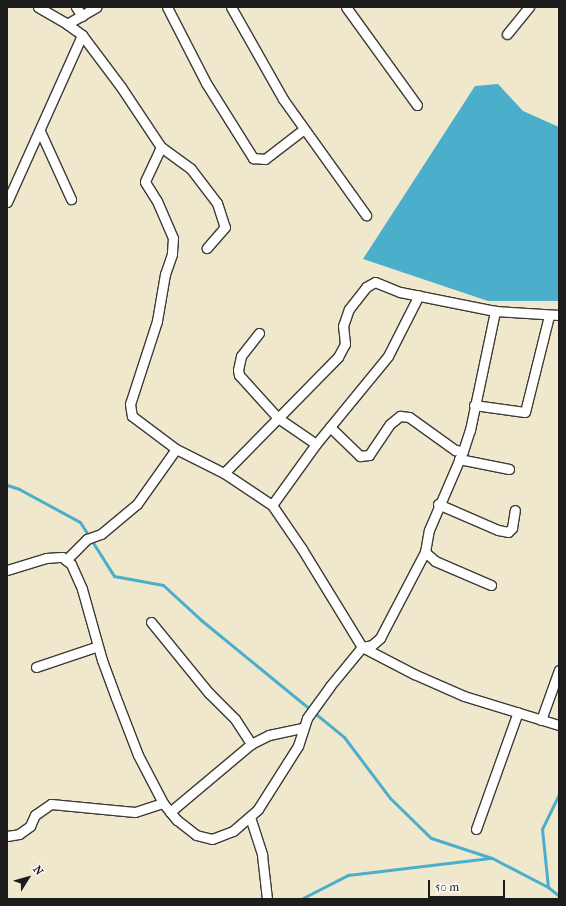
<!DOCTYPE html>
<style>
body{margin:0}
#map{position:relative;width:566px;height:906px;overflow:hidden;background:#efe8cd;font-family:"IM FELL French Canon",serif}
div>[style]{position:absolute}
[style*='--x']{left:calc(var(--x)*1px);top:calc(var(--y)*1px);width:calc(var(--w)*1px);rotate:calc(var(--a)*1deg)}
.water>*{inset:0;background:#4bafcb}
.stream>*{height:3px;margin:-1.5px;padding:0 1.5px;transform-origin:1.5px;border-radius:1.5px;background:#4bafcb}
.roads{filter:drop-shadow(1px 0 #3c3b37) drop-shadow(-1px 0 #3c3b37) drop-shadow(0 1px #3c3b37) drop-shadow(0 -1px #3c3b37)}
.street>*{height:9px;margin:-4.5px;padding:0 4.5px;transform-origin:4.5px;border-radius:4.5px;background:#fff}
span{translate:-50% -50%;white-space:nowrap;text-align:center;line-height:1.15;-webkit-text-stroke:3px #fdfcf7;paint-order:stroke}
.frame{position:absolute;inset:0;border:8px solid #1c1c1c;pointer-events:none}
.north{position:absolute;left:8px;top:858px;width:40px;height:40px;-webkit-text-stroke:3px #fdfcf7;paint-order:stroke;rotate:53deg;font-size:11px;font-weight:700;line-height:16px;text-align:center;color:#1c1c1c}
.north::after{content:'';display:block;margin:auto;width:14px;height:18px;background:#1c1c1c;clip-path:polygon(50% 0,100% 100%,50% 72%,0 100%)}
.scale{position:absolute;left:428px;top:880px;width:77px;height:18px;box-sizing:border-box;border:2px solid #1c1c1c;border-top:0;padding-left:5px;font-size:12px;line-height:14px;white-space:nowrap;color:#1c1c1c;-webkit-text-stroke:3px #fdfcf7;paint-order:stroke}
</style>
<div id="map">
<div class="water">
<div style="clip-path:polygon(498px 84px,523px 111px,559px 127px,559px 301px,488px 301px,363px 259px,475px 86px)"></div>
</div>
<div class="stream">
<div style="--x:7;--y:485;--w:13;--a:18"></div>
<div style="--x:19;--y:489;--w:69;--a:28.4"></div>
<div style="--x:80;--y:522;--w:64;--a:57.8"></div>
<div style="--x:114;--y:576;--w:50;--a:10.4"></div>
<div style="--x:163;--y:585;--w:52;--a:42.6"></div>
<div style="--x:201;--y:620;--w:185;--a:39.3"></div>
<div style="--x:344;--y:737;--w:76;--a:53"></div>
<div style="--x:390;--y:798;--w:57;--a:44.3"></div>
<div style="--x:431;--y:838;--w:64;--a:18.2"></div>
<div style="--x:492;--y:858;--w:63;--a:27.4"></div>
<div style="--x:548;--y:887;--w:14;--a:39"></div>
<div style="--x:548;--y:887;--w:58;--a:-95.9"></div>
<div style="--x:542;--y:829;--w:39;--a:-64"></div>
<div style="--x:301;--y:899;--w:53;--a:-27.1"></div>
<div style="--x:348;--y:875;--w:143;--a:-6.8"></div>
</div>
<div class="roads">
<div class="street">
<div style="--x:38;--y:7;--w:34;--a:30"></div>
<div style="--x:67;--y:24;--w:19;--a:36"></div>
<div style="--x:82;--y:35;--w:65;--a:53.1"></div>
<div style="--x:121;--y:87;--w:72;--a:56.3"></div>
<div style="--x:161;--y:147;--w:38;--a:115"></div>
<div style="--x:145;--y:182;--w:22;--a:58"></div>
<div style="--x:157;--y:201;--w:40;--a:66.6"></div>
<div style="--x:173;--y:238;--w:16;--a:94"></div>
<div style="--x:172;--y:254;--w:21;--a:109"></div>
<div style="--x:165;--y:274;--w:48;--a:99.7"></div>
<div style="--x:157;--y:321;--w:87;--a:108"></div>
<div style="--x:130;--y:404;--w:12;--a:81"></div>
<div style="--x:132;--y:416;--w:55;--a:36.9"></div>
<div style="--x:176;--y:449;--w:54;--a:26.6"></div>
<div style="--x:224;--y:473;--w:58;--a:33.7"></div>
<div style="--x:272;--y:505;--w:53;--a:55.7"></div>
<div style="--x:302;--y:549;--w:115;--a:58.5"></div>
<div style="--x:362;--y:647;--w:59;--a:27.4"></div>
<div style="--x:414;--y:674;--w:55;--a:23.7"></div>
<div style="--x:464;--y:696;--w:99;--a:17"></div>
<div style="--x:76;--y:7;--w:11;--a:56"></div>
<div style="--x:167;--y:7;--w:85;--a:62.8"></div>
<div style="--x:206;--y:83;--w:89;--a:57.9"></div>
<div style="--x:253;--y:158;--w:12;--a:5"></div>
<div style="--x:265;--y:159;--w:49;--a:-37.6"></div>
<div style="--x:231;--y:7;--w:106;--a:60.5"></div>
<div style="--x:283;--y:99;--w:143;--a:54.4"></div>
<div style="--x:346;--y:7;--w:121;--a:54.1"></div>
<div style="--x:67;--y:24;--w:34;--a:-30"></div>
<div style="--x:507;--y:34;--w:35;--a:-51"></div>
<div style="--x:40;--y:131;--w:75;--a:65.5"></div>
<div style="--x:161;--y:147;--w:37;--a:36"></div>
<div style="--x:191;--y:169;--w:43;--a:52.6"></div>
<div style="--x:217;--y:203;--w:25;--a:72"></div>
<div style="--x:225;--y:227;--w:28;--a:131"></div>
<div style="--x:7;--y:202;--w:183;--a:-65.8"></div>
<div style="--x:259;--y:333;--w:29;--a:128"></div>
<div style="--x:241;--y:356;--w:14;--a:102"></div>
<div style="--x:238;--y:370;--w:5;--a:79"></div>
<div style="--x:239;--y:375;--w:58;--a:47.8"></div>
<div style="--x:278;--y:418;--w:46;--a:34.4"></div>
<div style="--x:474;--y:405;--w:51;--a:7.8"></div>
<div style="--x:525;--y:412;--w:99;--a:-76"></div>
<div style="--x:330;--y:427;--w:42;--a:44"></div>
<div style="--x:360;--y:456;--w:9;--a:-6"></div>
<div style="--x:369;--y:455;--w:37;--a:-56"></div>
<div style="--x:390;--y:424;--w:13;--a:-39"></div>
<div style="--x:400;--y:416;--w:9;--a:6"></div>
<div style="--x:409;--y:417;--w:57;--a:35.7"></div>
<div style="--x:455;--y:450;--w:8;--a:7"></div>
<div style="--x:459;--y:459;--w:51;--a:11.3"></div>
<div style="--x:224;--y:473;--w:163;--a:-45.5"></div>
<div style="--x:338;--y:357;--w:15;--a:-62"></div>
<div style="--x:345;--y:344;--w:18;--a:-96"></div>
<div style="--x:343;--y:326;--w:18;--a:-71"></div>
<div style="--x:349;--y:309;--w:28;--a:-52"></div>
<div style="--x:366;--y:287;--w:10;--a:-29"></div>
<div style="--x:375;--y:282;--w:27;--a:22"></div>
<div style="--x:400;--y:292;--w:97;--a:11.3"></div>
<div style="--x:495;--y:311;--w:64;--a:3.6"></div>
<div style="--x:438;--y:504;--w:65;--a:23.4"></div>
<div style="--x:498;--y:530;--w:10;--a:11"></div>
<div style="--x:508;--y:532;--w:6;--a:-45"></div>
<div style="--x:512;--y:528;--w:18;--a:-81"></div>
<div style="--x:272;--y:505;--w:75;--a:-54.2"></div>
<div style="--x:316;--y:444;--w:114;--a:-50.7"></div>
<div style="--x:388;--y:356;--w:68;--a:-63.1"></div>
<div style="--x:425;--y:552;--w:13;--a:42"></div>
<div style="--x:435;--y:561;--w:61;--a:23.2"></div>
<div style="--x:66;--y:560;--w:30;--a:-45"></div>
<div style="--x:87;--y:539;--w:15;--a:-20"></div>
<div style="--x:101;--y:534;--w:47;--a:-39.8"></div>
<div style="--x:137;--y:504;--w:67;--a:-54.7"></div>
<div style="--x:7;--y:570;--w:41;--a:-17.1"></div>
<div style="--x:46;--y:558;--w:16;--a:-4"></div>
<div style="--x:62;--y:557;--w:11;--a:38"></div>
<div style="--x:71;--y:564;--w:27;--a:66"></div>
<div style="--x:82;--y:589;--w:74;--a:74.3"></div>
<div style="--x:102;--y:660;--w:40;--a:69.8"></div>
<div style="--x:116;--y:698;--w:61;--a:68.9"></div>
<div style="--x:138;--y:755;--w:54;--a:62.5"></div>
<div style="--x:163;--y:803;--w:22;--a:51"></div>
<div style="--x:177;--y:820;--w:24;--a:38"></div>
<div style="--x:196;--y:835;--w:16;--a:14"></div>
<div style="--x:212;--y:839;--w:22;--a:-21"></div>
<div style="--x:233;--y:831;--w:33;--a:-41"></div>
<div style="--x:258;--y:809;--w:75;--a:-57.6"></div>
<div style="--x:298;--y:746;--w:29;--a:-72"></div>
<div style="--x:307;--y:718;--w:39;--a:-54"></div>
<div style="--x:330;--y:686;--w:50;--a:-50.6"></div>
<div style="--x:362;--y:647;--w:10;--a:-11"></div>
<div style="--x:372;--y:645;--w:11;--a:-41"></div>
<div style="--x:380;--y:638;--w:97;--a:-62.4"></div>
<div style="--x:425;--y:552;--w:22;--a:-80"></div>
<div style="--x:429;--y:530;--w:86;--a:-66.7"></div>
<div style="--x:463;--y:451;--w:22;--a:-72"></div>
<div style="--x:470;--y:430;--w:122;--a:-78.1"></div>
<div style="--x:151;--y:622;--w:92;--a:50.8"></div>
<div style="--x:209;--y:693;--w:37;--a:45"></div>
<div style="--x:235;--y:719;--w:30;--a:57"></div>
<div style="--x:36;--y:667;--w:65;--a:-18.7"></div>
<div style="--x:541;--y:720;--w:53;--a:-70.2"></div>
<div style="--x:170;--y:812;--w:106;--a:-40"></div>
<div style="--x:251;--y:744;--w:20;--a:-27"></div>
<div style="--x:269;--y:735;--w:34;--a:-12"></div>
<div style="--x:250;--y:817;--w:40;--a:72"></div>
<div style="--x:262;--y:855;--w:44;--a:83.5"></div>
<div style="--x:476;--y:829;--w:124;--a:-70.3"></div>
<div style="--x:7;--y:836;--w:12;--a:-9"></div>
<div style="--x:19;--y:834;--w:14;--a:-36"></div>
<div style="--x:30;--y:826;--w:12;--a:-66"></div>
<div style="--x:35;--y:815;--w:19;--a:-35"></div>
<div style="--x:51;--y:804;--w:84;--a:5.4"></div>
<div style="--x:135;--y:812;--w:29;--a:-18"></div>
</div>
</div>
<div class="frame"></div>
<div class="north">N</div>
<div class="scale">50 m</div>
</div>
